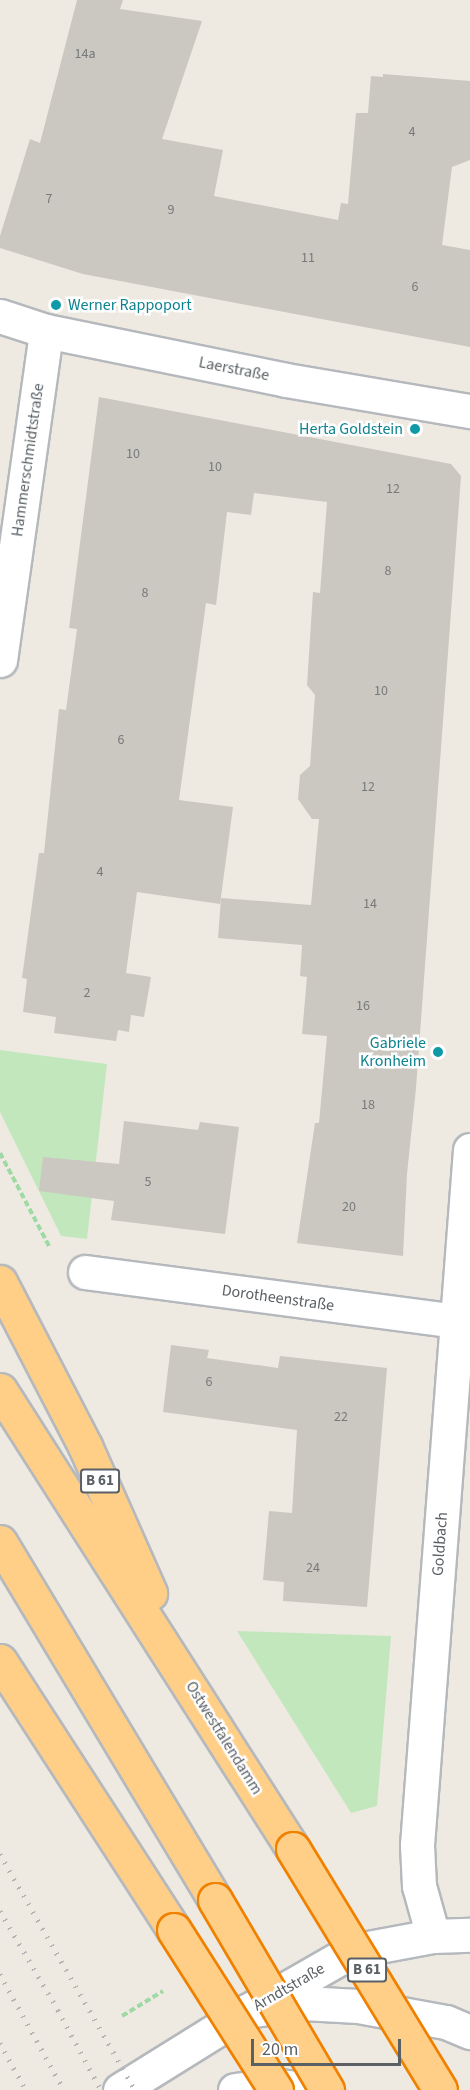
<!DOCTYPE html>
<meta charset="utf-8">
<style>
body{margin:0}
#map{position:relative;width:470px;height:2090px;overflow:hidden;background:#eeeae2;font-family:"Source Sans 3",sans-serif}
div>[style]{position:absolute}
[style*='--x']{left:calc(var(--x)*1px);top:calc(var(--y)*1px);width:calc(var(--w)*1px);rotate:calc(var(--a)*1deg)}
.green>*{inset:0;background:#c3e7bd}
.building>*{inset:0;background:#cbc7c1}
.path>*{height:4px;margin-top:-2px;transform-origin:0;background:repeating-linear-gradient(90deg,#9fdaa5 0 6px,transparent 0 9px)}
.roads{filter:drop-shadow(2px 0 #b5b9bd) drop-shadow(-2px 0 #b5b9bd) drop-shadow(0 2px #b5b9bd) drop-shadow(0 -2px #b5b9bd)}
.street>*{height:33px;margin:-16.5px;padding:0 16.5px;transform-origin:16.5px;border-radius:16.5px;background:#fff}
.secondary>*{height:33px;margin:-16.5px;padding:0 16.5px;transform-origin:16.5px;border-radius:16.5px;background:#fff}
.highway>*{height:33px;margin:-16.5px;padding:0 16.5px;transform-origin:16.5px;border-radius:16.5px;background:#ffcf88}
.rail>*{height:4.5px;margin-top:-2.25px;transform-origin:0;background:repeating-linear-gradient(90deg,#b3b4b5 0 1.5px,transparent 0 9.5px)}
.bridges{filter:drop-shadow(2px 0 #f08100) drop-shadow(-2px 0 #f08100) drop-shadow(0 2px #f08100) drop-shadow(0 -2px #f08100)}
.highway-bridge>*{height:33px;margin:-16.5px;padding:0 16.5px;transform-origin:16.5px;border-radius:16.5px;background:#ffcf88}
.dots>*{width:16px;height:16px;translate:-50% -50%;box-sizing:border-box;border:3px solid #fff;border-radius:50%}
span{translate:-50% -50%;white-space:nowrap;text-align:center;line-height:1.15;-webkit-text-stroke:5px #fff;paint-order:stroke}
.number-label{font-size:14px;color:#767a7b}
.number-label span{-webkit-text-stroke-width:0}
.shield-label span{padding:2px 4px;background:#fff;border:2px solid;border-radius:4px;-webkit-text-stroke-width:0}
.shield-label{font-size:15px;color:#5a6064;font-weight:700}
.culture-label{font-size:16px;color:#0d838f}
.left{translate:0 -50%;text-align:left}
.right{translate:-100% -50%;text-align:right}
.street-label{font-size:16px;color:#5a6064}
.scale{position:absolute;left:251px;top:2039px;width:150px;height:27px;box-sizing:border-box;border:3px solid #5a6064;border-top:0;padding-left:8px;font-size:18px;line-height:21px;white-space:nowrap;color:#5a6064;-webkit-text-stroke:4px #fff;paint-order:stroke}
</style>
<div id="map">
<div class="green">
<div style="clip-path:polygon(0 1050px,107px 1064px,87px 1239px,61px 1236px,0 1112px)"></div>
<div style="clip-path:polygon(237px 1631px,391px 1636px,377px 1806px,351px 1813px)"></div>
</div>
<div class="building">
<div style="clip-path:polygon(77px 0,123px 0,120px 9px,202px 21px,162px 139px,223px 150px,214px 196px,338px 220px,341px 203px,348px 204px,356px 113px,368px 113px,371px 76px,383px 77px,383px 74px,470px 81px,470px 160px,452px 167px,442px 245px,470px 250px,470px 347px,83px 274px,0 248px,0 236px,30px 139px,40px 143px)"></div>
<div style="clip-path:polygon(99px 397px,451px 464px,461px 476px,416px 1088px,407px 1174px,403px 1256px,297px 1243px,315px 1123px,319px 1123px,327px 1036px,302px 1034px,307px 977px,300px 976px,302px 945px,218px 938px,221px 898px,311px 905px,319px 819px,312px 819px,298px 799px,300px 775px,310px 766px,315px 695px,307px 685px,313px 592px,320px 593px,327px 502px,254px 493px,251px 515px,227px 512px,216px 605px,206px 603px,179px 800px,233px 807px,220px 904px,137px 892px,126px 973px,151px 977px,144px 1017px,131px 1015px,129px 1032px,118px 1030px,116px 1041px,54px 1033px,56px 1017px,23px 1012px,27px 979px,22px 978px,39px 853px,44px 853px,59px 709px,66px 710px,77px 629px,69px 628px)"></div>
<div style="clip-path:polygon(124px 1121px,198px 1130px,200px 1122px,239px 1127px,225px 1234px,111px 1220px,114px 1201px,39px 1191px,43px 1157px,119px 1164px)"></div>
<div style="clip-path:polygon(171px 1345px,209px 1350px,207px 1358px,278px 1368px,280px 1356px,387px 1368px,367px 1607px,283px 1601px,284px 1582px,263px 1580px,269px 1511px,292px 1513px,297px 1430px,163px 1412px)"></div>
</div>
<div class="path">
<div style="--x:0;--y:1153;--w:107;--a:62.2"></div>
<div style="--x:122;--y:2016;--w:48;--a:-31.4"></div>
</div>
<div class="roads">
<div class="street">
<div style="--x:0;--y:316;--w:48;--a:18.1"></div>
<div style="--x:46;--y:331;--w:245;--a:11.5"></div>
<div style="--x:286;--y:380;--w:187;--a:9.6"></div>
<div style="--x:0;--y:660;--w:332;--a:-82"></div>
<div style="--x:85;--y:1272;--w:388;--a:7.5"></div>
<div style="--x:433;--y:1936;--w:52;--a:-105.6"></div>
<div style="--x:419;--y:1886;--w:41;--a:-92.8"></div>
<div style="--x:417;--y:1845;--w:697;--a:-85.64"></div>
<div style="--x:249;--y:2010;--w:119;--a:-29.8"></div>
<div style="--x:352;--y:1951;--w:82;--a:-10.5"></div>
<div style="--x:433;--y:1936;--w:37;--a:-2"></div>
</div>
<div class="secondary">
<div style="--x:120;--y:2090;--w:150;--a:-31.9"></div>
<div style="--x:247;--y:2011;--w:57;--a:-8.1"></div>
<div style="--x:303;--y:2003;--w:55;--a:3.1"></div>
<div style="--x:358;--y:2006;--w:89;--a:10.3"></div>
<div style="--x:446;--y:2022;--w:26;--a:23"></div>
<div style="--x:235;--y:2090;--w:34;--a:-8"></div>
<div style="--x:269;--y:2085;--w:45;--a:6.3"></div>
</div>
<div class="highway">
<div style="--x:0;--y:1282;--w:185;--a:62.6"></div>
<div style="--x:85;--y:1446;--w:161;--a:66.1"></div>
<div style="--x:0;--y:1390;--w:545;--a:57.45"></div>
<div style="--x:0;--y:1542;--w:418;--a:59"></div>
<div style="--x:0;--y:1661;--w:320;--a:57.1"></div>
</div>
</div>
<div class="rail">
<div style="--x:0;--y:1854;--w:272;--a:60.2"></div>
<div style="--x:0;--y:1911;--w:115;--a:59.6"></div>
<div style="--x:58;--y:2010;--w:91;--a:61.7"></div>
<div style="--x:0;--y:1974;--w:132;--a:61.1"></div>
<div style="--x:0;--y:2043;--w:54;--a:61"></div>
</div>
<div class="bridges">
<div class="highway-bridge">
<div style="--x:293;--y:1849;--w:282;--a:58.6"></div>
<div style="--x:215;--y:1900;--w:221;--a:59.5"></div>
<div style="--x:174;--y:1930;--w:190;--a:57.5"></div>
</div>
</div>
<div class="dots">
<div style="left:56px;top:305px;background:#0f9aa8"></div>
<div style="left:415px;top:429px;background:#0f9aa8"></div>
<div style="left:438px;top:1052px;background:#0f9aa8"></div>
</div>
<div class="number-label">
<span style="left:85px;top:54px">14a</span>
<span style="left:412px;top:132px">4</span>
<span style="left:49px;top:199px">7</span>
<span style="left:171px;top:210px">9</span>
<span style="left:308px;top:258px">11</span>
<span style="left:415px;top:287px">6</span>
<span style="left:133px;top:454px">10</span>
<span style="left:215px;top:467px">10</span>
<span style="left:393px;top:489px">12</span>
<span style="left:388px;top:571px">8</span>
<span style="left:145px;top:593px">8</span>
<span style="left:381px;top:691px">10</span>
<span style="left:121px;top:740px">6</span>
<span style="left:368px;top:787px">12</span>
<span style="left:100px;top:872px">4</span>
<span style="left:370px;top:904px">14</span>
<span style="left:87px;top:993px">2</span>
<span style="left:363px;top:1006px">16</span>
<span style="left:368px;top:1105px">18</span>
<span style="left:148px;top:1182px">5</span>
<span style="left:349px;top:1207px">20</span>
<span style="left:209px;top:1382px">6</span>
<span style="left:341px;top:1417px">22</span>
<span style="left:313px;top:1568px">24</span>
</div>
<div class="shield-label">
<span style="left:100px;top:1481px">B 61</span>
<span style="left:367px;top:1970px">B 61</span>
</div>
<div class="culture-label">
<span class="left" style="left:68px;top:305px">Werner Rappoport</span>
<span class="right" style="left:403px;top:429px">Herta Goldstein</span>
<span class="right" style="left:426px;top:1052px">Gabriele<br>Kronheim</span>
</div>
<div class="street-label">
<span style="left:234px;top:369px;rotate:11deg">Laerstraße</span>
<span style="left:28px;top:460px;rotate:-82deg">Hammerschmidtstraße</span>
<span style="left:278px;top:1298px;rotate:8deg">Dorotheenstraße</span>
<span style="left:440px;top:1544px;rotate:-86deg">Goldbach</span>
<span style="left:224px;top:1738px;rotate:58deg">Ostwestfalendamm</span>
<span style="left:289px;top:1987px;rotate:-30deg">Arndtstraße</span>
</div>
<div class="scale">20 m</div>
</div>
